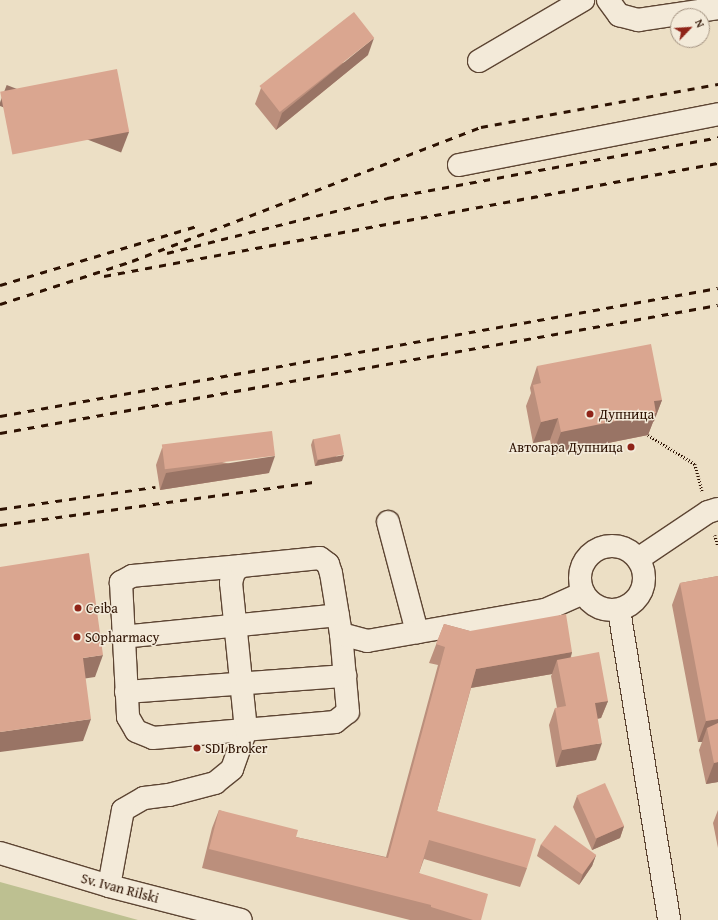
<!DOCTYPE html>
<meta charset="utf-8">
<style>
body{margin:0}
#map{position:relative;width:718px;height:920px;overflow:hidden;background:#ecdfc5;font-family:"Gentium Book Plus",serif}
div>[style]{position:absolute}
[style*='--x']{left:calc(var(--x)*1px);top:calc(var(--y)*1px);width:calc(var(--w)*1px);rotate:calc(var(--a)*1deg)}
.green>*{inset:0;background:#bdc091}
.path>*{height:2.5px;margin-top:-1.25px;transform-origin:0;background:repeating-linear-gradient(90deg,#2d1202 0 1px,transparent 0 3px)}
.roads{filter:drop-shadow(1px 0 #5d4533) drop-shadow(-1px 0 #5d4533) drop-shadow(0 1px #5d4533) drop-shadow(0 -1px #5d4533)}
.minor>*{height:22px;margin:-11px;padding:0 11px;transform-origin:11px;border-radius:11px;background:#f3ead9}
.minor>.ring{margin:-11px;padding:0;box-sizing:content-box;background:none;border:22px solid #f3ead9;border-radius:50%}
.rail>*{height:3px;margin-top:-1.5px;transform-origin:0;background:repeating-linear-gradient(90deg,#2d1202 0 7px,transparent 0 14px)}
.wall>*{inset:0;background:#bb8f7c}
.shaded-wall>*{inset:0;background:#997465;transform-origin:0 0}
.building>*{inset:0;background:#daa690;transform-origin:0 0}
.dots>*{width:11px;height:11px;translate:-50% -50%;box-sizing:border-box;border:2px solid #f3ead9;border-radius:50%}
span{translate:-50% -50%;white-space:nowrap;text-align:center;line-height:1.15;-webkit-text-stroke:3px #f3ead9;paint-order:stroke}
.poi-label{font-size:14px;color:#2d1202}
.left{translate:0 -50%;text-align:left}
.right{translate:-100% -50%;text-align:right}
.street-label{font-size:14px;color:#2d1202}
.north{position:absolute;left:670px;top:8px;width:40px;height:40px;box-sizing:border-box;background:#f3ead9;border:1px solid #a49483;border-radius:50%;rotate:65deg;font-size:11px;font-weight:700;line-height:16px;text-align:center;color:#2d1202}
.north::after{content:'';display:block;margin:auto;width:14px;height:18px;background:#8f2418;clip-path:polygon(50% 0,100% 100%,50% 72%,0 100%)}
</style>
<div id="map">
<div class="green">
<div style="clip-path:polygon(0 882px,138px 920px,0 920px)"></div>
</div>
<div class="path">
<div style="--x:648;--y:435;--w:55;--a:31.7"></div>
<div style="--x:695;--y:464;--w:28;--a:75"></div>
<div style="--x:715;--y:535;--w:11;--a:75"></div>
</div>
<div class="roads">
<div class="minor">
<div style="--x:608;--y:0;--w:19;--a:54"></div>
<div style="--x:619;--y:15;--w:20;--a:15"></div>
<div style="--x:638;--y:20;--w:81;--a:-8.5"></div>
<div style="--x:479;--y:61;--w:121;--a:-30.4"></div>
<div style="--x:459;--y:165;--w:264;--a:-11.1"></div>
<div style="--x:388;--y:522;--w:114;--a:75.2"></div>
<div class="ring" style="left:580px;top:546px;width:42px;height:42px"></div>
<div style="--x:638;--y:559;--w:84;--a:-33.9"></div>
<div style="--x:708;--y:512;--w:10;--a:-17"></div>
<div style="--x:241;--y:566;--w:109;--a:174.8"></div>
<div style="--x:132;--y:576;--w:13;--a:151"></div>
<div style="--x:121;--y:582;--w:135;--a:87"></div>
<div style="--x:128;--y:717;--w:16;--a:60"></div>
<div style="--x:136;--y:731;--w:18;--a:22"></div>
<div style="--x:153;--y:738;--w:183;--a:-5"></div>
<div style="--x:335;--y:722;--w:16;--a:-38"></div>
<div style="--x:348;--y:712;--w:78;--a:-95.1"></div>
<div style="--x:619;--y:610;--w:314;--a:80.8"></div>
<div style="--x:122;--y:637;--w:217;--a:-5.8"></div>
<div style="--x:126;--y:692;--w:220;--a:-4.2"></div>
<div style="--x:0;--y:853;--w:114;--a:16.8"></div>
<div style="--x:109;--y:886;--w:136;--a:14.4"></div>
<div style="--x:109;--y:886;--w:77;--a:-79.6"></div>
<div style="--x:123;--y:810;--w:24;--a:-30"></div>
<div style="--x:144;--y:798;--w:25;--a:-7"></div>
<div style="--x:169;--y:795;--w:48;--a:-14.6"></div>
<div style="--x:215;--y:783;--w:22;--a:-39"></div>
<div style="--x:232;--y:769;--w:41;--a:-70.3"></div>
<div style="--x:246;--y:730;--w:148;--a:-95.8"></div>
<div style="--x:231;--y:583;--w:11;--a:-75"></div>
<div style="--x:234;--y:572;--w:9;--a:-41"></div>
<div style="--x:241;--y:566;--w:79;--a:-5.8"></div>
<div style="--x:320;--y:558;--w:10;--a:37"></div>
<div style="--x:328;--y:564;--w:9;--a:72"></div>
<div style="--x:331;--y:573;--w:62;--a:80.7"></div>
<div style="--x:341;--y:634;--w:27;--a:15"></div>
<div style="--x:367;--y:641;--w:181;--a:-9.9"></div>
<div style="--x:545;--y:610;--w:42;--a:-24.1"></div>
</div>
</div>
<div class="rail">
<div style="--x:167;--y:253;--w:227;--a:-14"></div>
<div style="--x:387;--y:198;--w:337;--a:-10.4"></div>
<div style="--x:104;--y:276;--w:624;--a:-10.43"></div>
<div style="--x:0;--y:285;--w:209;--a:-16.7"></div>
<div style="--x:0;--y:304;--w:139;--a:-18"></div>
<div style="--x:132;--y:261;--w:374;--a:-21"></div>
<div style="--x:481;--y:127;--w:241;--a:-10.3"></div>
<div style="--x:0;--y:416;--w:729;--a:-10.11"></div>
<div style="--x:0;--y:433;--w:729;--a:-10.11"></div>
<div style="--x:0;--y:509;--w:157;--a:-8.1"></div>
<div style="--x:0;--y:525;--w:318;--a:-7.8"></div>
</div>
<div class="wall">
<div style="clip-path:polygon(368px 55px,276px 130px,255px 104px,261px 88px)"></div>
<div style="clip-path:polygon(537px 366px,662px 400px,654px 421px,653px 422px,648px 435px,553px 454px,550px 440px,533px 443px,526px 406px,531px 393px,530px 388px)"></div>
<div style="clip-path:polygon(313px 439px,342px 461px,315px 466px,311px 445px)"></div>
<div style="clip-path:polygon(162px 448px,269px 473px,160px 490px,156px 465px)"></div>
<div style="clip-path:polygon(718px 576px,718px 782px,706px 784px,699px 750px,702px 742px,698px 742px,672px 605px,680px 583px)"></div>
<div style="clip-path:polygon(444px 624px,470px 631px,572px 652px,571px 657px,608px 701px,601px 718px,597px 719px,596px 760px,556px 767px,549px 725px,555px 708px,557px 708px,551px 676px,552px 674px,471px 688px,437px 811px,527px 868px,520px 887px,424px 859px,419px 873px,481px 920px,410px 920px,202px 868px,212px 828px,219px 810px,296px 837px,386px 857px,438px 665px,429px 663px)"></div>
<div style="clip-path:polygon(577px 796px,624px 826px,620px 838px,592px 850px,573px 807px)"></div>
<div style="clip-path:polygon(718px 810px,718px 848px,713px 823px)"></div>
<div style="clip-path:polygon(541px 844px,596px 855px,592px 866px,579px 885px,537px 856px)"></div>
</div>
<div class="shaded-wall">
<div style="clip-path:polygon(374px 38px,368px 55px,276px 130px,282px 113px)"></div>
<div style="left:129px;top:132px;width:22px;height:131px;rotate:111deg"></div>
<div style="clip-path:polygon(662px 400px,654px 421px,653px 422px,648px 435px,553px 454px,561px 432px,654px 401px)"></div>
<div style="clip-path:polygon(558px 418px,550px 440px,533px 443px,541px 422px)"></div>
<div style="clip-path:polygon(344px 455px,342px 461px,315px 466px,318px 460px)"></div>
<div style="clip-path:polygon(275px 456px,269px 473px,160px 490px,166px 473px)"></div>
<div style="clip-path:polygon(572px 652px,566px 671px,557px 660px,552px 674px,470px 688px,476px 669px)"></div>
<div style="clip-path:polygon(103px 655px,95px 677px,75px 680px,83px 658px)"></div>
<div style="clip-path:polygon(608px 701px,601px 718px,589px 720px,595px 703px)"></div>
<div style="clip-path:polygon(91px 719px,83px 741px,0 752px,0 732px)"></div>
<div style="clip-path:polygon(718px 719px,718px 723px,712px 740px,707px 728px,702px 742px,698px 742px,706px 721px)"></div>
<div style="clip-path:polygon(602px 743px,596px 760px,556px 767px,562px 750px)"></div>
<div style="clip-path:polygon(718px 762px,718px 782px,706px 784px,714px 763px)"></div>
<div style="clip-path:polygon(624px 826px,620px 838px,592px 850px,597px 838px)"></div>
<div style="clip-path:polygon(596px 855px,592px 866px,579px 885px,583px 874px)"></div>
</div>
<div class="building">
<div style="left:354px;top:12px;width:33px;height:120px;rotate:52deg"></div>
<div style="left:117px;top:69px;width:64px;height:119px;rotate:79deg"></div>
<div style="clip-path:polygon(651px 344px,662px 400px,654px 401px,656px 413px,561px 432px,558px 418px,541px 422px,533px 385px,541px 383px,537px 366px)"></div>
<div style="left:272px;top:431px;width:25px;height:111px;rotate:83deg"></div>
<div style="left:340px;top:434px;width:21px;height:27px;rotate:79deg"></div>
<div style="clip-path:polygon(89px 553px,103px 655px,83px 658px,91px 719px,0 732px,0 567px)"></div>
<div style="clip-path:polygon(718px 576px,718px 719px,706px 721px,680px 583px)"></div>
<div style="clip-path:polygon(566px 614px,572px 652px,476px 669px,437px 811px,536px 839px,527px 868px,429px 840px,419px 873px,488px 894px,481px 920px,473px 920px,431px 907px,431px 905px,209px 849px,219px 810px,298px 830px,296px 837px,388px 858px,445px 647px,436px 644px,444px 624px,470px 631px)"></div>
<div style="clip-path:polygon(599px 652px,608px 701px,595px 703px,602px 743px,562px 750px,555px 708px,566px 706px,557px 660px)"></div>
<div style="clip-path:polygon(718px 723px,718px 762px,714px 763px,707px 728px)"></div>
<div style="left:605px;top:783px;width:47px;height:31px;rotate:66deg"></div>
<div style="left:555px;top:825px;width:51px;height:24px;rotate:36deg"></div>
</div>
<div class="dots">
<div style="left:590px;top:414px;background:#8f2418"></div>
<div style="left:631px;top:447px;background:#8f2418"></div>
<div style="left:78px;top:608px;background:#8f2418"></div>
<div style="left:77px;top:637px;background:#8f2418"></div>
<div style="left:197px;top:748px;background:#8f2418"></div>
</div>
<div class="poi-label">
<span class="left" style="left:599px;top:414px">Дупница</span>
<span class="right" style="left:623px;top:447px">Автогара Дупница</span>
<span class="left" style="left:86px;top:608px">Ceiba</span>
<span class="left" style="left:85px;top:637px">SOpharmacy</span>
<span class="left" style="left:205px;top:748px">SDI Broker</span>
</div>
<div class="street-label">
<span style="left:120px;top:888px;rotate:15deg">Sv. Ivan Rilski</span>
</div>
<div class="north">N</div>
</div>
